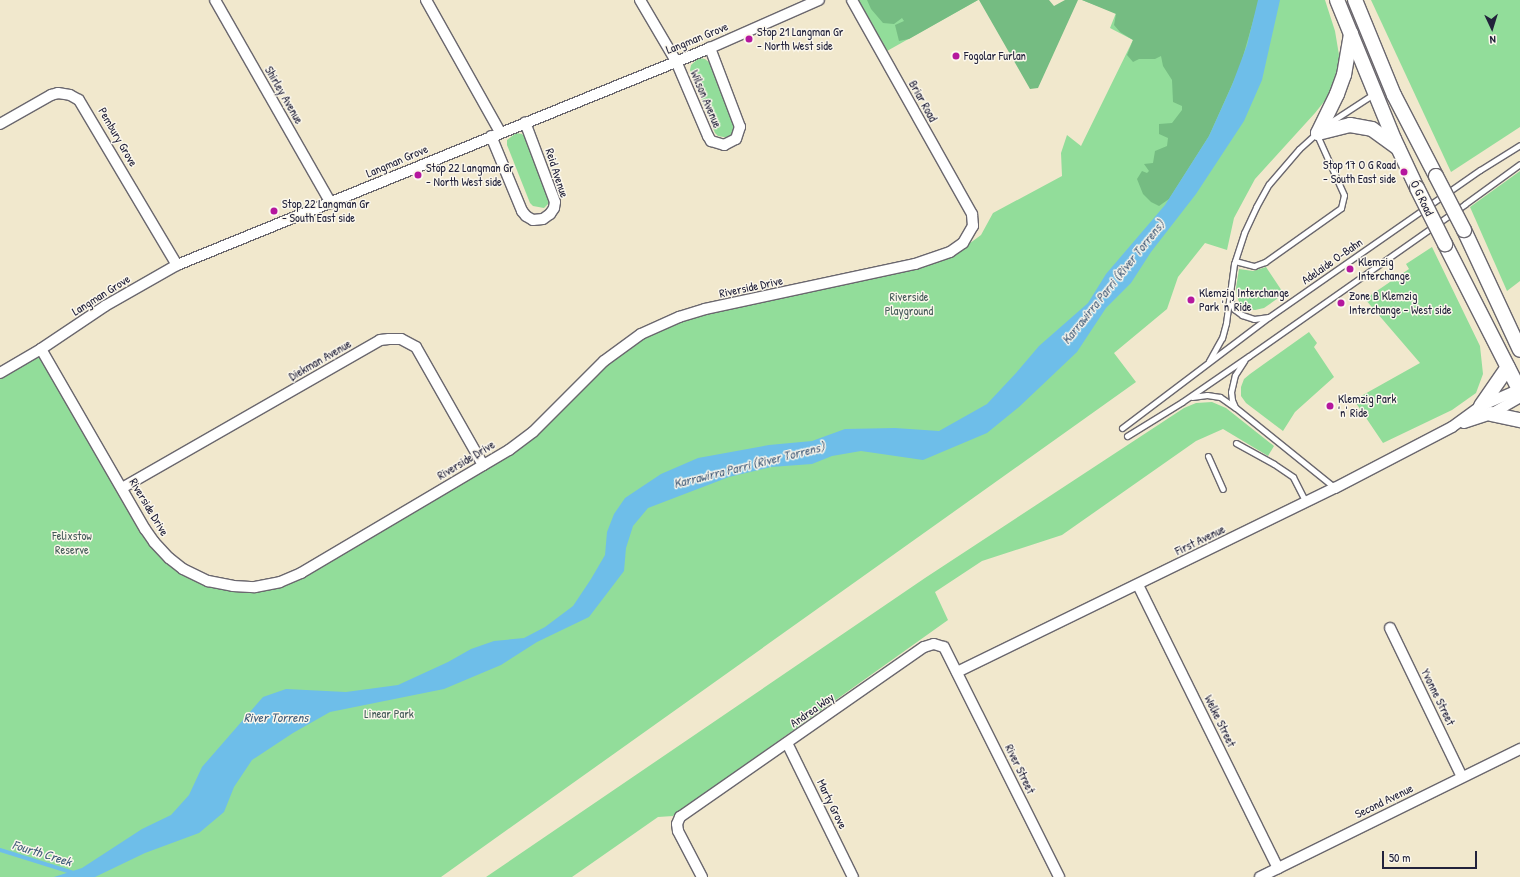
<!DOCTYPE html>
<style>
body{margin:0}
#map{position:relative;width:1520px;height:877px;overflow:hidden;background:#f1e8cd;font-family:"Patrick Hand",sans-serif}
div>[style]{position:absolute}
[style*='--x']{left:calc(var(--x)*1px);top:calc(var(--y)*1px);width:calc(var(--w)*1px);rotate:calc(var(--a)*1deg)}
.green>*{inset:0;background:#92dd9a}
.forest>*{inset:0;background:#75bc82}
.water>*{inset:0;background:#6ebee9}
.stream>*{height:4px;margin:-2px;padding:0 2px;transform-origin:2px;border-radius:2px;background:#6ebee9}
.roads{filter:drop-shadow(1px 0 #6a676e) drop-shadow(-1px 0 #6a676e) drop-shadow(0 1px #6a676e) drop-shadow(0 -1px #6a676e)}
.service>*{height:5px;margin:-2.5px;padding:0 2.5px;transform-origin:2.5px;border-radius:2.5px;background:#fff}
.minor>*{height:10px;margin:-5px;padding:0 5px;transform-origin:5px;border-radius:5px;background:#fff}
.secondary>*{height:14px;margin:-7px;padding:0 7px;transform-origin:7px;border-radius:7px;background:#fff}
.bridges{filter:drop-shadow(1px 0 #6a676e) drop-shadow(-1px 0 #6a676e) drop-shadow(0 1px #6a676e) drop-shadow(0 -1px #6a676e)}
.secondary-bridge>*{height:14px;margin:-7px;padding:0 7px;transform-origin:7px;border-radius:7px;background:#fff}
.dots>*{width:11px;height:11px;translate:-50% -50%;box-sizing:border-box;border:2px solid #fbf7ec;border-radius:50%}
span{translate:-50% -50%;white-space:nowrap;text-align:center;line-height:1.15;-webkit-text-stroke:3px #fbf7ec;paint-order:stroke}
.poi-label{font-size:12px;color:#22223b}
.left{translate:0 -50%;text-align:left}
.right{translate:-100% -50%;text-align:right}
.street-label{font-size:12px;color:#22223b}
.park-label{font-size:12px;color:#445a58}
.water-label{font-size:13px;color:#3d5978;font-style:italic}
.north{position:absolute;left:1472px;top:8px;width:40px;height:40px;-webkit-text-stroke:3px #fbf7ec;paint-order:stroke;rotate:176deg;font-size:11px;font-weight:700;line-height:16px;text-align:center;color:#22223b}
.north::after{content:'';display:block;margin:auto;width:14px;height:18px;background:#22223b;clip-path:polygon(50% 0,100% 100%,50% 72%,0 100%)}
.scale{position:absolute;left:1382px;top:851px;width:95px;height:18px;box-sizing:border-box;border:2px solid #22223b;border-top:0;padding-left:5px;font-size:12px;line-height:14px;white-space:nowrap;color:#22223b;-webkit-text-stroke:3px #fbf7ec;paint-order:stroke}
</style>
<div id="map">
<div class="green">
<div style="clip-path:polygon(858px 0,978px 0,887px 51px)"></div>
<div style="clip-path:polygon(1082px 0,1325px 0,1335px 31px,1340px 61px,1335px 88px,1315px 113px,1255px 179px,1234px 218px,1227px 250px,1205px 243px,1178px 277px,1167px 309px,1114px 353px,1136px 382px,441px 877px,0 877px,0 373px,41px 349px,154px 542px,183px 569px,208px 581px,286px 583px,531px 437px,561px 411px,618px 354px,645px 336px,696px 315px,933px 261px,958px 252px,981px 235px,993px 213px,1062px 176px,1061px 153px,1067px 135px,1081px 146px,1133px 40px,1110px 28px,1116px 13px)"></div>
<div style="clip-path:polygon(1371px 0,1520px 0,1520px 127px,1451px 172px)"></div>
<div style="clip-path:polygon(699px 58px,705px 59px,710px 63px,736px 127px,734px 133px,729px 138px,718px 136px,715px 133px,690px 70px,691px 65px)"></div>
<div style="clip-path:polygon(516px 133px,522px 134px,526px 138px,551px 197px,549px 203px,544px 208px,533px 206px,530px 203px,507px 145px,507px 140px)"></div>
<div style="clip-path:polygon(1520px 171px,1520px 281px,1507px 291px,1470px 207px)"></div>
<div style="clip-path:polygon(1432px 247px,1480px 346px,1483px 374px,1476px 393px,1452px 410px,1383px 443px,1354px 400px,1420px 363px,1365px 299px,1409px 269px,1406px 264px)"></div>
<div style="clip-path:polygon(1266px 267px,1284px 294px,1264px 308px,1255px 310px,1247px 309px,1240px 304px,1237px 297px,1236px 288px,1239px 269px,1253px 271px)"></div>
<div style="clip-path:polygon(1309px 332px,1317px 343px,1314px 347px,1334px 377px,1295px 412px,1283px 431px,1246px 403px,1241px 396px,1241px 387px,1244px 379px,1250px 374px)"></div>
<div style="clip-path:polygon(1212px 402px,1226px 408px,1274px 446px,1268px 456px,1223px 429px,1196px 441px,1062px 535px,982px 561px,935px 592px,948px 620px,673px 816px,658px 817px,572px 877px,486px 877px,925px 578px,1184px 408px,1196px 403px)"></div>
</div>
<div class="forest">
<div style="clip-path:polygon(867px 0,978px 0,909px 39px,899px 41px,895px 25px,904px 21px,902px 18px,894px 24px,883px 23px,871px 9px)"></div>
<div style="clip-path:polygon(979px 0,1049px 0,1054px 6px,1065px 0,1078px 0,1038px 88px,1030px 89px)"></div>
<div style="clip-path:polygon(1082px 0,1258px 0,1258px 4px,1240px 67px,1209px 136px,1169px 199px,1159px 206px,1151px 202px,1143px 194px,1137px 179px,1142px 171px,1147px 173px,1149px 171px,1144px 164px,1153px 163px,1155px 151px,1167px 146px,1168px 138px,1159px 134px,1159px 124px,1172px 123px,1182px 110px,1182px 106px,1173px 102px,1172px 80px,1163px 66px,1161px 56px,1155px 59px,1139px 59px,1133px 62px,1127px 55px,1133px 40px,1120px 32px,1114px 25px,1116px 14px)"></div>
</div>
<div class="water">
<div style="clip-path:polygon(1258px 0,1280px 0,1262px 80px,1244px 121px,1196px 194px,1151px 252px,1131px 283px,1106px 308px,1077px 352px,1019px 407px,987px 433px,923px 460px,861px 451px,832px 456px,812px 464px,771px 467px,729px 477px,648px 508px,633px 526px,626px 548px,624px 571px,589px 617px,537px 642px,501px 665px,444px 689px,330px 712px,293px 733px,252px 760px,234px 787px,224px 812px,199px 833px,145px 853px,95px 877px,54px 877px,82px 868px,142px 829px,171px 815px,189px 795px,202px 767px,263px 697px,286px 689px,346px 692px,398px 685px,448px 662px,471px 649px,494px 641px,524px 638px,545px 627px,573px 606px,591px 579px,605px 555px,607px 532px,614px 514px,625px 498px,661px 474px,698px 458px,769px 445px,812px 441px,845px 429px,895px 428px,939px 431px,987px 404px,1016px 373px,1039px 346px,1088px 303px,1106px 274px,1165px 205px,1209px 136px,1232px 85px,1247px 45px)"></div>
</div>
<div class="stream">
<div style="--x:0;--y:850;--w:77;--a:17.3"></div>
</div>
<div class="roads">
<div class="service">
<div style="--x:1326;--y:125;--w:59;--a:-33.1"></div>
<div style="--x:1235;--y:261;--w:20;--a:15"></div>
<div style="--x:1254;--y:266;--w:12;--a:-20"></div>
<div style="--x:1265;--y:262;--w:93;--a:-35.4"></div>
<div style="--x:1341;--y:208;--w:13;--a:-77"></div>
<div style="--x:1344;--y:195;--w:66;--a:-114.2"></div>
<div style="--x:1230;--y:300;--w:10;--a:66"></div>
<div style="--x:1234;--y:309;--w:10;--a:37"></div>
<div style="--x:1242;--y:315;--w:13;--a:18"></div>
<div style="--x:1254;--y:319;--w:15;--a:-8"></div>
<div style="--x:1209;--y:361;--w:26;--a:-61"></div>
<div style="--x:1222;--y:338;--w:16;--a:-75"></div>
<div style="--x:1226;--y:323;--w:60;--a:-82.3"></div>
<div style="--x:1234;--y:264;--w:33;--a:-72"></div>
<div style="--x:1244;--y:233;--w:29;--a:-65"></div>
<div style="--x:1256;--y:207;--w:26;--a:-61"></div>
<div style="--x:1269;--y:184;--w:46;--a:-49.4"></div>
<div style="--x:1299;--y:149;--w:24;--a:-42"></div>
<div style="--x:1192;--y:397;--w:15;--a:-8"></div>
<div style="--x:1207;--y:395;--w:13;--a:9"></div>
<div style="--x:1220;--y:397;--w:19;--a:35"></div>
<div style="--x:1236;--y:408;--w:127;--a:38.9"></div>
<div style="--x:1235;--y:407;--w:8;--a:-113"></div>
<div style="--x:1232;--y:400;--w:8;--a:-97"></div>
<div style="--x:1231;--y:392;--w:17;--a:-77"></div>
<div style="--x:1235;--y:375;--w:17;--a:-57"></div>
<div style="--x:1122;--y:428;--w:184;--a:-37.1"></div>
<div style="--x:1269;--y:317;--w:257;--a:-34.9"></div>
<div style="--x:1480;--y:170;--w:47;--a:-32"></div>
<div style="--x:1127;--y:436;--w:65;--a:-31.7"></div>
<div style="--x:1182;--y:402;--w:81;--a:-34.5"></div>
<div style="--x:1249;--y:356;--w:264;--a:-35.1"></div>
<div style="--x:1465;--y:204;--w:68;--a:-36"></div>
<div style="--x:1236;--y:443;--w:43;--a:28.9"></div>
<div style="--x:1274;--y:464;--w:23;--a:34"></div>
<div style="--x:1293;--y:477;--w:28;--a:63"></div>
<div style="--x:1208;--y:456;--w:36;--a:66"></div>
</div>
<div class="minor">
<div style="--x:215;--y:0;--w:234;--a:60.3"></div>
<div style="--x:426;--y:0;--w:151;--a:60.7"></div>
<div style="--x:640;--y:0;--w:71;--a:59.5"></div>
<div style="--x:676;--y:61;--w:82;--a:66.9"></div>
<div style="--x:708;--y:136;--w:6;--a:59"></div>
<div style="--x:711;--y:141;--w:14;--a:17"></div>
<div style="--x:724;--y:145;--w:13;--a:-27"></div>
<div style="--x:736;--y:139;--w:13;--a:-72"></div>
<div style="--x:740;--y:127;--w:85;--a:-110.8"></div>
<div style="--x:0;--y:124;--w:59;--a:-29.6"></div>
<div style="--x:51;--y:95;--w:7;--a:-16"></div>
<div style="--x:58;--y:93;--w:12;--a:9"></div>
<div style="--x:70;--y:95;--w:10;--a:29"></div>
<div style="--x:79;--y:100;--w:192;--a:59.3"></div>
<div style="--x:491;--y:136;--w:81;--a:67.5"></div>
<div style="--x:522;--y:211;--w:6;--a:51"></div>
<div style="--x:526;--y:216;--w:8;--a:30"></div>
<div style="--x:533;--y:220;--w:10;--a:-6"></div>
<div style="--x:543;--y:219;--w:9;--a:-36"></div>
<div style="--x:550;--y:214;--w:7;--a:-56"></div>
<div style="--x:554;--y:208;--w:6;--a:-81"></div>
<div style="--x:555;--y:202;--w:85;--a:-110.6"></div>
<div style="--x:41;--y:349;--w:208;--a:60"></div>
<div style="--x:145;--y:529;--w:16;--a:55"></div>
<div style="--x:154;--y:542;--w:22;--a:47"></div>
<div style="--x:169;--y:558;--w:18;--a:38"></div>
<div style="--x:183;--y:569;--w:28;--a:26"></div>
<div style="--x:208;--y:581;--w:25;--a:11"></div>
<div style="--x:233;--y:586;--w:22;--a:3"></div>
<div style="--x:255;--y:587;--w:25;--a:-11"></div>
<div style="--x:280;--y:582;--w:23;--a:-23"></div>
<div style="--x:301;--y:573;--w:242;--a:-30.6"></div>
<div style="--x:509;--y:450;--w:30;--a:-37"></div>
<div style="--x:533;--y:432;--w:100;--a:-45"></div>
<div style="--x:604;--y:361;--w:46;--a:-36.1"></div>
<div style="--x:641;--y:334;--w:42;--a:-24.1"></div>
<div style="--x:679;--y:317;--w:27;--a:-17"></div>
<div style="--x:705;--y:309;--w:215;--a:-12.1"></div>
<div style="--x:915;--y:264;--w:37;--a:-19"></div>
<div style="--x:950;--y:252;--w:16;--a:-35"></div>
<div style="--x:963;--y:243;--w:20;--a:-60"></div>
<div style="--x:973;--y:226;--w:12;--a:-95"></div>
<div style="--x:972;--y:214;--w:245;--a:-119.3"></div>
<div style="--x:0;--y:373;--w:48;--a:-30.3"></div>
<div style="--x:41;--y:349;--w:77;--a:-33.9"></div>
<div style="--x:105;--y:306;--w:83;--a:-29.7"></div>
<div style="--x:177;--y:265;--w:575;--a:-22.15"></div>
<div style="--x:710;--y:48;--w:119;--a:-23.8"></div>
<div style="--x:1464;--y:423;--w:28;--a:-18"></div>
<div style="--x:1491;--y:414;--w:34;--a:-30"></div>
<div style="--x:122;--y:488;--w:297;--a:-29.8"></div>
<div style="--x:380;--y:340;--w:9;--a:-6"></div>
<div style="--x:389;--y:339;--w:12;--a:0"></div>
<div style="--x:401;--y:339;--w:17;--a:28"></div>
<div style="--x:416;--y:347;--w:136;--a:60.4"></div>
<div style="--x:1138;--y:585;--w:316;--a:63.7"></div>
<div style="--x:1390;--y:628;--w:165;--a:64.2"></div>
<div style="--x:957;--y:672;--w:420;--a:-26"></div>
<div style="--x:1335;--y:488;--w:132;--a:-27.5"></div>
<div style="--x:1452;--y:427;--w:36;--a:-36"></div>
<div style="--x:1481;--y:406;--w:43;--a:-23.6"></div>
<div style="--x:787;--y:743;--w:149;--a:63.8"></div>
<div style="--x:702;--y:877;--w:52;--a:-117.6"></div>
<div style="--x:678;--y:831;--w:7;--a:-98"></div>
<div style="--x:677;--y:824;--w:8;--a:-67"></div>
<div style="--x:680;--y:817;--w:297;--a:-34.9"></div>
<div style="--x:924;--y:647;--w:10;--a:-17"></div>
<div style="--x:934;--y:644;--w:10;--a:17"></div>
<div style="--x:944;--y:647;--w:257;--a:63.4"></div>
<div style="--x:1260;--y:877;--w:290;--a:-26.2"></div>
</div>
<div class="secondary">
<div style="--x:1337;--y:0;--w:150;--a:67.7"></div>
<div style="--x:1394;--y:139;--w:54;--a:64.9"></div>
<div style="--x:1355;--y:0;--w:103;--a:67.7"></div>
<div style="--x:1394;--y:95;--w:91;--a:62.6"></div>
<div style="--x:1318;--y:133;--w:43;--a:-64"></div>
<div style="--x:1337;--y:94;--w:20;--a:-70"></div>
<div style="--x:1344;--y:75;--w:42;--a:-80.3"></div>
<div style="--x:1318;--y:133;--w:33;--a:-14"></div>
<div style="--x:1350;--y:125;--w:22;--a:10"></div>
<div style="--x:1372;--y:129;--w:32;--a:36"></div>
<div style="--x:1464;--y:230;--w:132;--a:65"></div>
<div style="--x:1445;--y:244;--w:165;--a:63"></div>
<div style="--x:1481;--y:406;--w:47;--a:-55.3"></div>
<div style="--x:1491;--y:414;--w:30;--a:12"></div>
</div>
</div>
<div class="bridges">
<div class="secondary-bridge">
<div style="--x:1436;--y:176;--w:61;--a:62.6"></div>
<div style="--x:1417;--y:188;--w:63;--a:63.4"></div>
</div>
</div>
<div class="dots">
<div style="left:749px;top:39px;background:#b5179e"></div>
<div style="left:956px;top:56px;background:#b5179e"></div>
<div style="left:1404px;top:172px;background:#b5179e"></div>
<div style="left:418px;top:175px;background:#b5179e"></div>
<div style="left:274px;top:211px;background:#b5179e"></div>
<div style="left:1350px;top:269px;background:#b5179e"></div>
<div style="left:1191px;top:300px;background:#b5179e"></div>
<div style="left:1341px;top:303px;background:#b5179e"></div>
<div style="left:1330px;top:406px;background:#b5179e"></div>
</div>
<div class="poi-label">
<span class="left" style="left:757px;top:39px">Stop 21 Langman Gr<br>- North West side</span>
<span class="left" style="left:964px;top:56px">Fogolar Furlan</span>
<span class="right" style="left:1396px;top:172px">Stop 17 O G Road<br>- South East side</span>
<span class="left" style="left:426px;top:175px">Stop 22 Langman Gr<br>- North West side</span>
<span class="left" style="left:282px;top:211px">Stop 22 Langman Gr<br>- South East side</span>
<span class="left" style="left:1358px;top:269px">Klemzig<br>Interchange</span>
<span class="left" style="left:1199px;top:300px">Klemzig Interchange<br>Park 'n' Ride</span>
<span class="left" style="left:1349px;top:303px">Zone B Klemzig<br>Interchange - West side</span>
<span class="left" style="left:1338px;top:406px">Klemzig Park<br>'n' Ride</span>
</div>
<div class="street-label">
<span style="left:697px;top:38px;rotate:-22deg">Langman Grove</span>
<span style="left:284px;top:95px;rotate:60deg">Shirley Avenue</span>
<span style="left:706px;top:99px;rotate:67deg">Wilson Avenue</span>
<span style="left:923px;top:101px;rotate:61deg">Briar Road</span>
<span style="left:118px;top:137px;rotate:60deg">Pembury Grove</span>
<span style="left:397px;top:161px;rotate:-23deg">Langman Grove</span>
<span style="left:557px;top:173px;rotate:72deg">Reid Avenue</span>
<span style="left:1422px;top:198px;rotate:64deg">O G Road</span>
<span style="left:1332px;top:261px;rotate:-35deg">Adelaide O-Bahn</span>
<span style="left:751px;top:287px;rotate:-12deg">Riverside Drive</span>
<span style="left:101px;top:295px;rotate:-32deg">Langman Grove</span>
<span style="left:320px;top:360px;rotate:-30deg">Diekman Avenue</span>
<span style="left:466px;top:460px;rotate:-31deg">Riverside Drive</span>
<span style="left:149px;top:507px;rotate:59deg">Riverside Drive</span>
<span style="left:1200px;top:540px;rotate:-26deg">First Avenue</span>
<span style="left:1438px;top:697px;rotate:64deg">Yvonne Street</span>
<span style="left:812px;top:710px;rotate:-35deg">Andrea Way</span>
<span style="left:1220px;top:721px;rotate:64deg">Welke Street</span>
<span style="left:1020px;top:769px;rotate:64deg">River Street</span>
<span style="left:1384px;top:801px;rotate:-26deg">Second Avenue</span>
<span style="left:832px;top:804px;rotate:64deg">Marty Grove</span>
</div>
<div class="park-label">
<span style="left:909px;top:304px">Riverside<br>Playground</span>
<span style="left:72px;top:543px">Felixstow<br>Reserve</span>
<span style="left:389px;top:714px">Linear Park</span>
</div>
<div class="water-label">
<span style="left:1113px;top:282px;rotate:-51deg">Karrawirra Parri (River Torrens)</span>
<span style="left:749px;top:465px;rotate:-14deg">Karrawirra Parri (River Torrens)</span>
<span style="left:276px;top:717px">River Torrens</span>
<span style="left:42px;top:853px;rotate:17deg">Fourth Creek</span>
</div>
<div class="north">N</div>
<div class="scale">50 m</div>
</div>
